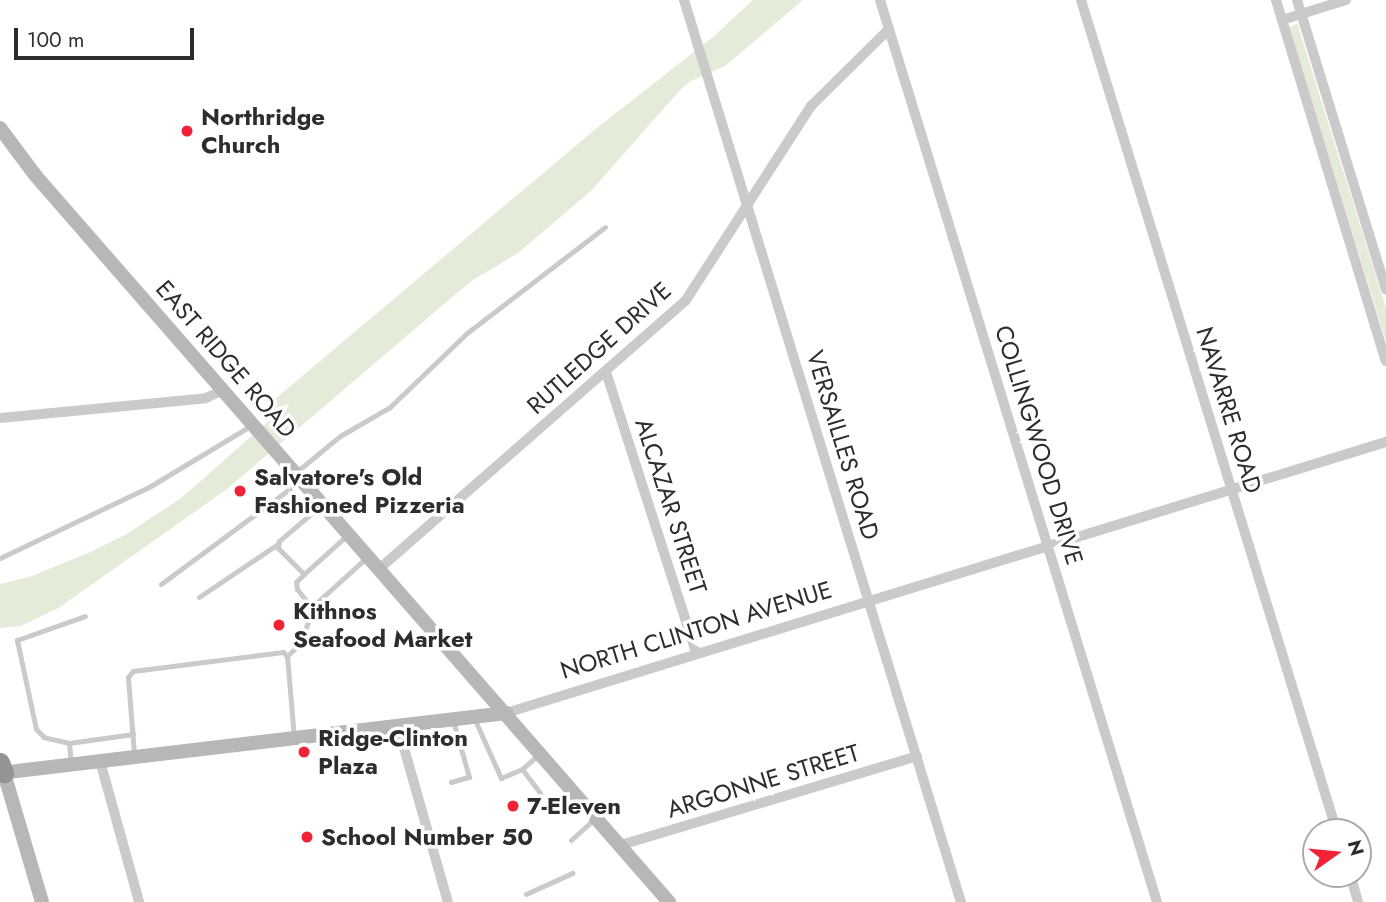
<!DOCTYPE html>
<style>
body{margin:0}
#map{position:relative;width:1386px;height:902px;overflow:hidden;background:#fff;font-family:Jost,sans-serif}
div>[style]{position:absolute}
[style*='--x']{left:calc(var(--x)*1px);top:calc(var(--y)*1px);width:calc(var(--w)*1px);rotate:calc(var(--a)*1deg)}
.green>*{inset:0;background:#e4ecd9}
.lane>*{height:5px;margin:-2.5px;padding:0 2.5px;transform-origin:2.5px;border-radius:2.5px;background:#cacaca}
.street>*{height:10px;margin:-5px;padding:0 5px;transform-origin:5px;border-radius:5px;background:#cacaca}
.secondary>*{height:14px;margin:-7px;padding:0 7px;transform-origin:7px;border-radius:7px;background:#b7b7b7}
.highway>*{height:19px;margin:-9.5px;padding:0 9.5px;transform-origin:9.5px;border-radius:9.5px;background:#949494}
.dots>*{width:19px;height:19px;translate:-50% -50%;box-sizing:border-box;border:4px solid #fff;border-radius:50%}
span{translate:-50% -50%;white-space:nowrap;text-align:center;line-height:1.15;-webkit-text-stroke:7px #fff;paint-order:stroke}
.poi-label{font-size:24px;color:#2d2d2d;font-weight:700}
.left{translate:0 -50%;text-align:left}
.street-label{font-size:24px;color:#2d2d2d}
.north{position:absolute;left:1302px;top:818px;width:70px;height:70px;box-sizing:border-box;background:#fff;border:2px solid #ababab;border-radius:50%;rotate:75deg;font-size:19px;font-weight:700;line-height:28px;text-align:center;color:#2d2d2d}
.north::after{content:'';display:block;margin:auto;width:24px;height:32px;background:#f12136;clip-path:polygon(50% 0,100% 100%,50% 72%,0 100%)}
.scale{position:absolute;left:14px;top:28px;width:180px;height:32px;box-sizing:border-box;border:4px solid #2d2d2d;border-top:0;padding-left:9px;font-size:21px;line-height:24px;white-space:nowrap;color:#2d2d2d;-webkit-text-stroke:5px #fff;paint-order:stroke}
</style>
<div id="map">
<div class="green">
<div style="clip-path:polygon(753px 0,803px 0,725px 66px,691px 81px,680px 90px,591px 191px,518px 253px,470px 282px,227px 489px,60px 607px,21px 626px,0 628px,0 584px,29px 577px,86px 554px,125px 535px,180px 499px,270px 420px,262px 410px,598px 127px,713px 37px)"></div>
<div style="clip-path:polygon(1297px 23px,1386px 308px,1386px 342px,1289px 28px)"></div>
</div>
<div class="lane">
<div style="--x:295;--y:473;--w:58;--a:-39.4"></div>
<div style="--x:340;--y:436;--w:58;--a:-30.1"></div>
<div style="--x:390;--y:407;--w:107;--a:-43.9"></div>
<div style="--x:467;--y:333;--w:174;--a:-37.5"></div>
<div style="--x:320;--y:506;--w:54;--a:139.5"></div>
<div style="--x:279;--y:541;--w:7;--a:98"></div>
<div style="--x:278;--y:548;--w:37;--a:45"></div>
<div style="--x:304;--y:574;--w:57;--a:-42.1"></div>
<div style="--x:0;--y:558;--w:165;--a:-25.5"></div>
<div style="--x:149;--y:487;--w:118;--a:-31.1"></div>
<div style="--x:304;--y:574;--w:11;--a:135"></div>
<div style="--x:296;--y:582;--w:7;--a:82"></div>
<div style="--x:297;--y:589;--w:18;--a:52"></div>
<div style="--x:308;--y:603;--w:6;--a:18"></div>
<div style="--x:314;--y:605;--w:70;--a:-42.1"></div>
<div style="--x:161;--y:584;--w:172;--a:-36.5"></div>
<div style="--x:199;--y:597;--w:95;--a:-33.9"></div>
<div style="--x:287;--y:656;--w:18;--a:-43"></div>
<div style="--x:300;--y:644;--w:41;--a:-70.3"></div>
<div style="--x:474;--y:718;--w:66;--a:65.8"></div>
<div style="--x:501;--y:778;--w:23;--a:-23"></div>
<div style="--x:522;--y:769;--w:23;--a:-41"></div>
<div style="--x:69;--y:743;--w:26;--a:-167"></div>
<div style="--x:44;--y:737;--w:11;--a:-135"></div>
<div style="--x:36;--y:729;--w:91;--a:-102.1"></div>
<div style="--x:17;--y:640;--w:72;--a:-19.4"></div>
<div style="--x:134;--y:754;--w:77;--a:-94.5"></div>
<div style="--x:128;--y:677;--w:8;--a:-50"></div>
<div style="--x:133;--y:671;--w:151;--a:-7.2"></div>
<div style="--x:283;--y:652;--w:6;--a:45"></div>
<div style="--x:287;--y:656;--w:81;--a:85.1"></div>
<div style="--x:71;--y:763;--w:20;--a:-96"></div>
<div style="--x:69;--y:743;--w:65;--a:-8"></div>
<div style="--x:522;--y:769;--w:31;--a:53"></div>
<div style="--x:451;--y:782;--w:19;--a:-16"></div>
<div style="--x:469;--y:777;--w:58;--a:-105.9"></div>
<div style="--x:571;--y:840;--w:31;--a:-42"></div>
<div style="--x:526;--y:894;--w:51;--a:-24.5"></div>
</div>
<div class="street">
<div style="--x:684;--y:0;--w:944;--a:72.93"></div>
<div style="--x:880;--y:0;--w:944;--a:72.93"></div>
<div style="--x:1081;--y:0;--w:870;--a:72.9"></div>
<div style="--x:1276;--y:0;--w:377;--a:73.1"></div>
<div style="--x:1297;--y:0;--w:303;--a:72.9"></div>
<div style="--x:1282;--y:20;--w:67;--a:-17.4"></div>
<div style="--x:606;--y:372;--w:295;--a:72.2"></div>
<div style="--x:0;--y:418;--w:207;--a:-5.5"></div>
<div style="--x:206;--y:398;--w:19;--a:-25"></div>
<div style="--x:379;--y:569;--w:408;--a:-41.2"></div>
<div style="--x:686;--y:300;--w:231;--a:-57.2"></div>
<div style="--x:811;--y:106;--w:110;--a:-44.6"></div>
<div style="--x:506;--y:713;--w:921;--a:-17.12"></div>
<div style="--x:398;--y:727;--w:182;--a:74.1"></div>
<div style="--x:100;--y:761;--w:146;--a:74.5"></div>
<div style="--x:621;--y:845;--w:309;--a:-16.7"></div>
<div style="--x:1350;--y:874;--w:29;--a:74"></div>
</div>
<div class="secondary">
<div style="--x:0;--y:128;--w:59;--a:53.3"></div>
<div style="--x:35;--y:175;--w:965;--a:48.91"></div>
<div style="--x:0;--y:773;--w:510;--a:-6.76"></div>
<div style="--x:4;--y:773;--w:134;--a:73.6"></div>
</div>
<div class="highway">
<div style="--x:0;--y:762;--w:12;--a:70"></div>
</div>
<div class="dots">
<div style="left:187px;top:131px;background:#f12136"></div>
<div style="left:240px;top:491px;background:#f12136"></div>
<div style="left:279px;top:625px;background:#f12136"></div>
<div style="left:304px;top:752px;background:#f12136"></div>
<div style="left:513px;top:806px;background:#f12136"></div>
<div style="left:307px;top:837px;background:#f12136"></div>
</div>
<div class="poi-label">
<span class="left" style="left:201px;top:131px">Northridge<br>Church</span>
<span class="left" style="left:254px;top:491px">Salvatore's Old<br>Fashioned Pizzeria</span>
<span class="left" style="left:293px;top:625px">Kithnos<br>Seafood Market</span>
<span class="left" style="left:318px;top:752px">Ridge-Clinton<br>Plaza</span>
<span class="left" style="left:527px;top:806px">7-Eleven</span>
<span class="left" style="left:321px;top:837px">School Number 50</span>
</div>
<div class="street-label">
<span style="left:599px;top:348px;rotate:-42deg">RUTLEDGE DRIVE</span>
<span style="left:226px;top:359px;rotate:49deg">EAST RIDGE ROAD</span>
<span style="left:1229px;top:410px;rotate:73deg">NAVARRE ROAD</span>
<span style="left:843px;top:445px;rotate:73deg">VERSAILLES ROAD</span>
<span style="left:1039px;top:445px;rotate:73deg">COLLINGWOOD DRIVE</span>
<span style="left:671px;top:506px;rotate:72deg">ALCAZAR STREET</span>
<span style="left:696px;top:630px;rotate:-17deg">NORTH CLINTON AVENUE</span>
<span style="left:763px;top:781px;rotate:-17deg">ARGONNE STREET</span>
</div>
<div class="north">N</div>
<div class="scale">100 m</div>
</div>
